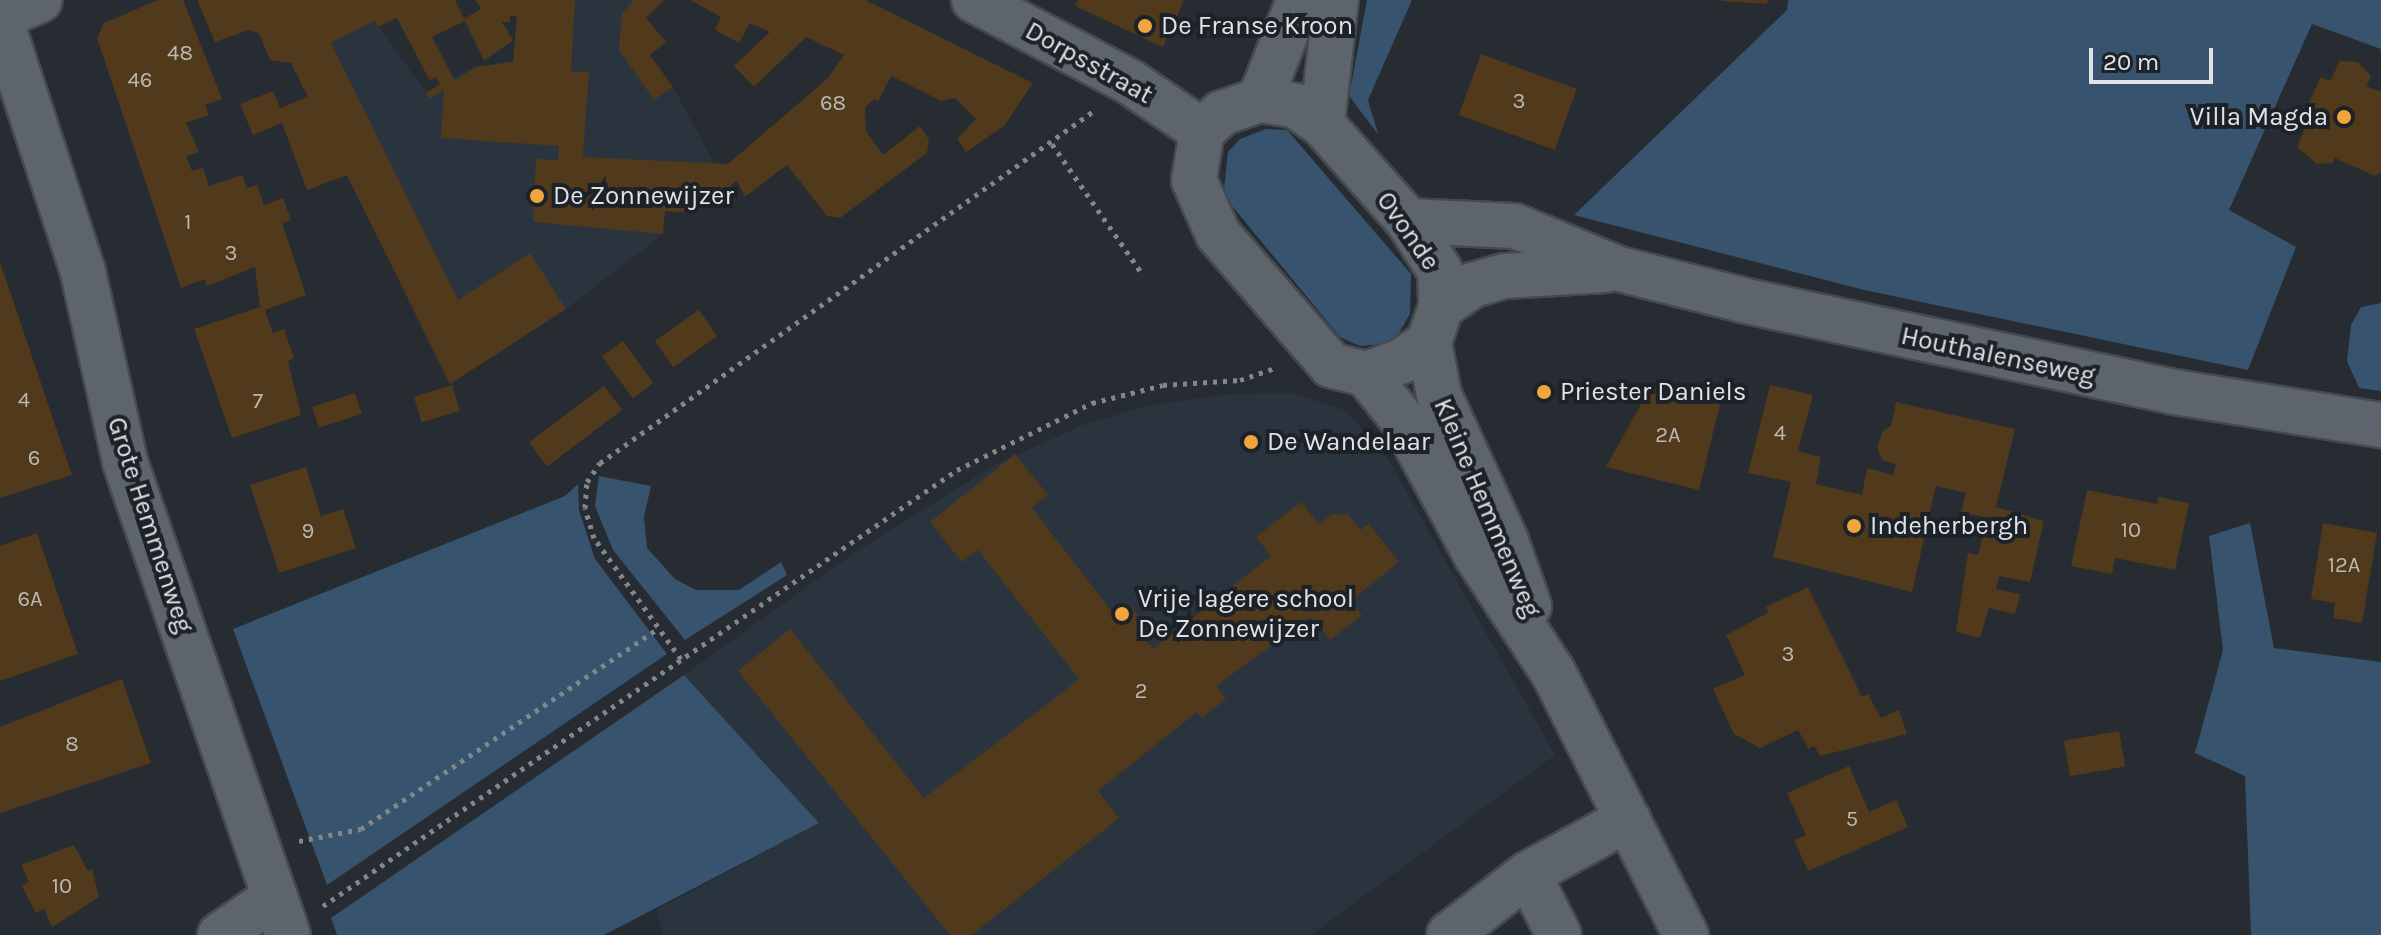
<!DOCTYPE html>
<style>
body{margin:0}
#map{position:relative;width:2381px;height:935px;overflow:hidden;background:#262c31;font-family:Karla,sans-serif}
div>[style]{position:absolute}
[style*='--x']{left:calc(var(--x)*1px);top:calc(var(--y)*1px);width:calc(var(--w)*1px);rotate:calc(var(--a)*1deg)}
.built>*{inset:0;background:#29343e}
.green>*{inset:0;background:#37536e}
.building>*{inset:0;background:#51391b;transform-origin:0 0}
.path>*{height:5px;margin-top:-2.5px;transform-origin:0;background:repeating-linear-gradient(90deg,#82878c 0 4px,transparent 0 10px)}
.roads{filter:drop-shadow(2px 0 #454a4f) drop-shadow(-2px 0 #454a4f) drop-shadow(0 2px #454a4f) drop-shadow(0 -2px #454a4f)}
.minor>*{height:44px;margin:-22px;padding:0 22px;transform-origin:22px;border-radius:22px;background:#5e646b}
.dots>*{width:22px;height:22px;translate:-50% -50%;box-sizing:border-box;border:4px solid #1c2227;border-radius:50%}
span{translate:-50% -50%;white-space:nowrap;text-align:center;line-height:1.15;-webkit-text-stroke:8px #1c2227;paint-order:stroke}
.number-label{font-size:22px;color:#bcb9b5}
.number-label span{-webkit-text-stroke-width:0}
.poi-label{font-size:26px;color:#e0e4e8}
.left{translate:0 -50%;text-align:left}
.right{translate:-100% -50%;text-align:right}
.street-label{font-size:26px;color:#e0e4e8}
.scale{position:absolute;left:2089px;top:48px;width:124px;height:36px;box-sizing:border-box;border:4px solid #e0e4e8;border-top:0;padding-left:10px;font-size:24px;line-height:28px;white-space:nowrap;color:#e0e4e8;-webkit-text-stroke:6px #1c2227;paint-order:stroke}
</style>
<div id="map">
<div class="built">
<div style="clip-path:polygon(518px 0,664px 0,633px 33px,673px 87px,714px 163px,728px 164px,737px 181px,694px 213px,665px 211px,663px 234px,566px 309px,450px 384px,291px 63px,375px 21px,430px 98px,440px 84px,475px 67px,513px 61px)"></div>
<div style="clip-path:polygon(1292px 393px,1346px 411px,1388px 459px,1555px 755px,1311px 935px,664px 935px,656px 910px,819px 823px,684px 675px,854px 553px,998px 463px,1083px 425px,1146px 406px,1231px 394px)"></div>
</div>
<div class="green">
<div style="clip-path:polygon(1367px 0,1412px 0,1368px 100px,1378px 134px,1349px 96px)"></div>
<div style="clip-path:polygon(1788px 0,2381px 0,2381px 49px,2312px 24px,2229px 210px,2296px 247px,2248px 370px,1864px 290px,1574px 215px,1787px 10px)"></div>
<div style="clip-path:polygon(1266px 129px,1287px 130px,1411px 274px,1410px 314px,1393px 343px,1360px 346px,1340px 337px,1233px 207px,1224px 189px,1228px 152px,1240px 139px)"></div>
<div style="clip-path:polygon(2381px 303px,2381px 391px,2359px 388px,2347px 361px,2351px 325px,2361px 307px)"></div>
<div style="clip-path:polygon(599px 476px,651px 486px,644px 517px,647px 548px,675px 579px,696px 590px,739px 590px,781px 562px,787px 575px,685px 640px,613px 550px,595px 506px)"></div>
<div style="clip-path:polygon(578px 484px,579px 510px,595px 559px,667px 654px,327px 885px,233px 629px,565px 496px)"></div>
<div style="clip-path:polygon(2250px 523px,2274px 648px,2381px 662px,2381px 935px,2251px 935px,2245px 776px,2195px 753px,2223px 650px,2209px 536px)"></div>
<div style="clip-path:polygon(684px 675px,819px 823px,604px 935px,337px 935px,331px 918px)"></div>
</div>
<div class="building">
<div style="clip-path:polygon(158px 0,183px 0,222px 99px,205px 105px,209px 115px,186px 123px,199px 152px,186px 156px,192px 171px,203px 168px,209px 186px,242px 175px,247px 188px,257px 185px,264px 205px,283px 198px,291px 220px,282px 223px,306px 295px,265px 310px,273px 333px,284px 329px,294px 358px,288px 361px,301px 415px,232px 438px,194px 329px,260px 307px,255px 267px,207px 286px,205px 279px,181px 288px,97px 38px,104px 23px)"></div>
<div style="clip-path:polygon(evenodd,197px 0,455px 0,464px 19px,481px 9px,476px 0,575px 0,571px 71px,589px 72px,583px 157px,728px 164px,828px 78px,844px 55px,806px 37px,754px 87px,734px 66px,770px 32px,750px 23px,739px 43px,715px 30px,721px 17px,690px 0,865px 0,1033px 83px,1004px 126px,966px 152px,957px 139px,976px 119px,955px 98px,941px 101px,891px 76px,878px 101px,874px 99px,865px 108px,866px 131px,883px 155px,920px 126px,929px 140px,927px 153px,840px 218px,827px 216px,787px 165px,745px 197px,737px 181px,694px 213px,665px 211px,663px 234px,533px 222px,536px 159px,558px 160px,559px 146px,441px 138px,444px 89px,430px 99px,426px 93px,440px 84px,436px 77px,430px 81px,397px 18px,378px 27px,375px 21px,331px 43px,458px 300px,530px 253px,566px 309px,450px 384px,347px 175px,307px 190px,282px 123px,253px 135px,240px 104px,273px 91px,280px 108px,308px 97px,291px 63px,270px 60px,259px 33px,249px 30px,215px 42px,197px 0,510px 16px,517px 16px,513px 62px,475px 67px,455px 81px,432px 37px,465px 21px,484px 61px,513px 40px,502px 22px,510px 22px,510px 16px)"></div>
<div style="clip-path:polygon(634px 0,664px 0,646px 18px,666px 42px,650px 55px,673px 87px,654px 100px,619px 50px,622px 13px)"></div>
<div style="clip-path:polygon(1078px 0,1184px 0,1163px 47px,1075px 6px)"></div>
<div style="clip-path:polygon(1768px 0,1767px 4px,1721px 1px,1721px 0)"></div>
<div style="left:1481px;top:54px;width:102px;height:65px;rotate:20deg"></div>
<div style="clip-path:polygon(2340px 61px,2358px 62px,2371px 76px,2366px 86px,2381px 92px,2381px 172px,2375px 176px,2335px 158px,2332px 163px,2317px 164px,2297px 147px,2309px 119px,2303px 115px,2321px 77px,2330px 81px)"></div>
<div style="clip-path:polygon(0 262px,72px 475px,0 498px)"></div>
<div style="left:699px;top:310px;width:32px;height:54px;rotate:55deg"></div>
<div style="left:623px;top:341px;width:52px;height:26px;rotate:54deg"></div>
<div style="left:452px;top:385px;width:27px;height:40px;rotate:73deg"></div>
<div style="clip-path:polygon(1770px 385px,1813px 395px,1798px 451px,1821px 457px,1816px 484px,1862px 495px,1867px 468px,1893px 475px,1896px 464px,1882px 460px,1877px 448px,1883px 431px,1891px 426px,1896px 402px,2015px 429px,1996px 507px,2044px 521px,2030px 582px,1999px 576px,1996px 589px,2020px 594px,2015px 614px,1989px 608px,1980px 638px,1956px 632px,1968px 553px,1978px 555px,1987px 518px,1961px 512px,1966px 493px,1936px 486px,1912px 592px,1773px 557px,1791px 482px,1748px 473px)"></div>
<div style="left:604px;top:386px;width:30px;height:94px;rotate:53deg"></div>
<div style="clip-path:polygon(1650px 388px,1720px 404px,1699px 490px,1606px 467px)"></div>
<div style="left:355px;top:393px;width:22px;height:45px;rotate:72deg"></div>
<div style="clip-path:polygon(1015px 454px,1048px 495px,1032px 508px,1116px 617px,1131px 606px,1151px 632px,1144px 637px,1153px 649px,1271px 556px,1256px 537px,1301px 502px,1319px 524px,1332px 514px,1349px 515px,1360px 530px,1369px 524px,1399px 562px,1350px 601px,1362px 615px,1330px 640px,1311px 617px,1216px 686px,1226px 699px,1202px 718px,1197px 712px,1098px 791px,1119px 818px,972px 935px,950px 935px,738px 671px,790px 629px,924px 798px,1037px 712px,1079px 679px,978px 550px,962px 562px,930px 522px)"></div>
<div style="clip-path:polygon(306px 467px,321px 516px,343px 509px,356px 548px,279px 573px,250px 485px)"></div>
<div style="clip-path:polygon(2087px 490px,2157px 504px,2158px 497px,2189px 503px,2175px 570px,2115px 558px,2112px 574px,2071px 566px)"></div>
<div style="clip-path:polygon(2323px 523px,2377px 533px,2362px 623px,2333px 618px,2335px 603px,2311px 599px)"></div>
<div style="clip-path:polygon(37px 533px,78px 654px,0 681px,0 546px)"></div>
<div style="clip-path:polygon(1808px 587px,1862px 697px,1868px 694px,1881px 718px,1899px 710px,1907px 734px,1820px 756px,1814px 746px,1809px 749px,1798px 730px,1760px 748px,1734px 734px,1713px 689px,1745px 675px,1726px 635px,1768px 613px,1766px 607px)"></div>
<div style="clip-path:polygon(122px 679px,151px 763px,0 813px,0 727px)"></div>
<div style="left:2119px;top:731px;width:36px;height:56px;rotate:80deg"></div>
<div style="clip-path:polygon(1849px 766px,1869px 812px,1896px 800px,1908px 827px,1808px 871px,1794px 840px,1806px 835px,1787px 793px)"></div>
<div style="clip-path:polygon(74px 845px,88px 871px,92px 869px,99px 897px,52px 927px,44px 909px,36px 913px,22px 886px,29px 882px,21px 865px)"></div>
</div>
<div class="path">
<div style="--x:1052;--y:144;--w:160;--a:55.2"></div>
<div style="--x:681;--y:659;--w:149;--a:-125.7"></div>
<div style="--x:594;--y:538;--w:31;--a:-107"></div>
<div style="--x:585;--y:508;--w:26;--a:-86"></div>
<div style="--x:587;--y:482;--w:23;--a:-56"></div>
<div style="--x:600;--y:463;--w:608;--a:-35.49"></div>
<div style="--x:299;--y:841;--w:63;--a:-11"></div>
<div style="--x:361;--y:829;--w:359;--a:-34"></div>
<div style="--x:323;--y:906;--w:769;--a:-34.52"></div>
<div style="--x:957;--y:470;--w:151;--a:-26.4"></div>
<div style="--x:1092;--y:403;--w:73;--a:-14.2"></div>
<div style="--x:1163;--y:385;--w:77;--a:-3.7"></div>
<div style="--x:1240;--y:380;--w:39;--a:-19"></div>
</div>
<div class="roads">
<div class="minor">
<div style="--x:974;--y:0;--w:176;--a:27.7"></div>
<div style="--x:1130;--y:82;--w:87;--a:34.2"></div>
<div style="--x:0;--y:17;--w:43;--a:-23"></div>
<div style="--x:0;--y:18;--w:267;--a:71.9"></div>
<div style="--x:83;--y:272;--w:195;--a:77.5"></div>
<div style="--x:125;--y:462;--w:500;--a:70.99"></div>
<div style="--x:1260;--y:100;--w:36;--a:9"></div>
<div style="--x:1296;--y:106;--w:32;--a:35"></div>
<div style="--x:1322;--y:124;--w:130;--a:48.4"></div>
<div style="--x:1408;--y:221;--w:59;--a:57.4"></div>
<div style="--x:1440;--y:271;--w:36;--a:88"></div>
<div style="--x:1441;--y:307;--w:37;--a:109"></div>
<div style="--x:1429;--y:342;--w:33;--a:145"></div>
<div style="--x:1402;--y:361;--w:38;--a:160"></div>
<div style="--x:1366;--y:374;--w:36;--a:-166"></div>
<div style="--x:1331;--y:365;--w:173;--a:-130.8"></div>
<div style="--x:1218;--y:234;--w:59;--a:-114"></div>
<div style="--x:1194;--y:180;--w:50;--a:-80.7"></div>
<div style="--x:1202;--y:131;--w:27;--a:-42"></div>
<div style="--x:1222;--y:113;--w:40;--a:-18.9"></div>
<div style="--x:1260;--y:100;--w:107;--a:-68.7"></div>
<div style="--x:1322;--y:124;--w:125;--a:-83.6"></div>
<div style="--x:1408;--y:221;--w:107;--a:2.7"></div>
<div style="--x:1515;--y:226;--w:113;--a:22.5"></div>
<div style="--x:1619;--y:269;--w:127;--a:14.1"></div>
<div style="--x:1742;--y:300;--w:442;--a:12"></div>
<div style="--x:2174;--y:392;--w:210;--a:9.1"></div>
<div style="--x:1441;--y:307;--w:39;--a:-35"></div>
<div style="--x:1473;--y:285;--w:33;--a:-16"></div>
<div style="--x:1505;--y:276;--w:101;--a:-3.4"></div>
<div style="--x:1429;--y:342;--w:54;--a:79.3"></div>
<div style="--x:1439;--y:395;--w:161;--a:65.3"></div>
<div style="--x:1506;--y:541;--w:69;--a:70.5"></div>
<div style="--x:1366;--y:374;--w:59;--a:51.2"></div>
<div style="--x:1403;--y:420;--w:153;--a:61.6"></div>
<div style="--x:1476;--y:555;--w:140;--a:56.7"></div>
<div style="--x:1553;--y:672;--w:295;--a:63.2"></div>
<div style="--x:1528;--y:874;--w:68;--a:63.1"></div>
<div style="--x:220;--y:935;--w:67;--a:-34.6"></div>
<div style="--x:1449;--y:935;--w:100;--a:-37.7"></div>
<div style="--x:1528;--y:874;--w:114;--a:-28.8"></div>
</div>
</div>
<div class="dots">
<div style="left:1145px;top:26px;background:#f0a63f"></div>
<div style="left:2344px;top:117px;background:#f0a63f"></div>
<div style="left:537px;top:196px;background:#f0a63f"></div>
<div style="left:1544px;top:392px;background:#f0a63f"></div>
<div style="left:1251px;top:442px;background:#f0a63f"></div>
<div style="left:1854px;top:526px;background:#f0a63f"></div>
<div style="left:1122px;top:614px;background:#f0a63f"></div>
</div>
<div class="number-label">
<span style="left:180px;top:54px">48</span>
<span style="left:140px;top:81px">46</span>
<span style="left:1519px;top:102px">3</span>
<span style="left:833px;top:104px">68</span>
<span style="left:188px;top:223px">1</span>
<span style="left:231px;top:254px">3</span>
<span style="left:24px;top:401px">4</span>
<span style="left:258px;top:402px">7</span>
<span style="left:1780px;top:434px">4</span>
<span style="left:1668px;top:436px">2A</span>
<span style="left:34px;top:459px">6</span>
<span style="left:2131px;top:531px">10</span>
<span style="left:308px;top:532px">9</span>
<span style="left:2344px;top:566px">12A</span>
<span style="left:30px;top:600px">6A</span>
<span style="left:1788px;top:655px">3</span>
<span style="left:1141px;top:692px">2</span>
<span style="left:72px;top:745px">8</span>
<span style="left:1852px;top:820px">5</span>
<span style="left:62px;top:887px">10</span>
</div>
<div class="poi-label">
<span class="left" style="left:1161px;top:26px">De Franse Kroon</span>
<span class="right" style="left:2328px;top:117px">Villa Magda</span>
<span class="left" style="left:553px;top:196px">De Zonnewijzer</span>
<span class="left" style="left:1560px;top:392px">Priester Daniels</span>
<span class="left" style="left:1267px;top:442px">De Wandelaar</span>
<span class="left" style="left:1870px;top:526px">Indeherbergh</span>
<span class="left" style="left:1138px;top:614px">Vrije lagere school<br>De Zonnewijzer</span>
</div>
<div class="street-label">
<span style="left:1089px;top:63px;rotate:29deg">Dorpsstraat</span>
<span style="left:1408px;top:231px;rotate:55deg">Ovonde</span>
<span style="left:1998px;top:356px;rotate:12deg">Houthalenseweg</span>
<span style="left:1487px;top:508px;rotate:67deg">Kleine Hemmenweg</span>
<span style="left:150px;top:525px;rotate:72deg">Grote Hemmenweg</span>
</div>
<div class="scale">20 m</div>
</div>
